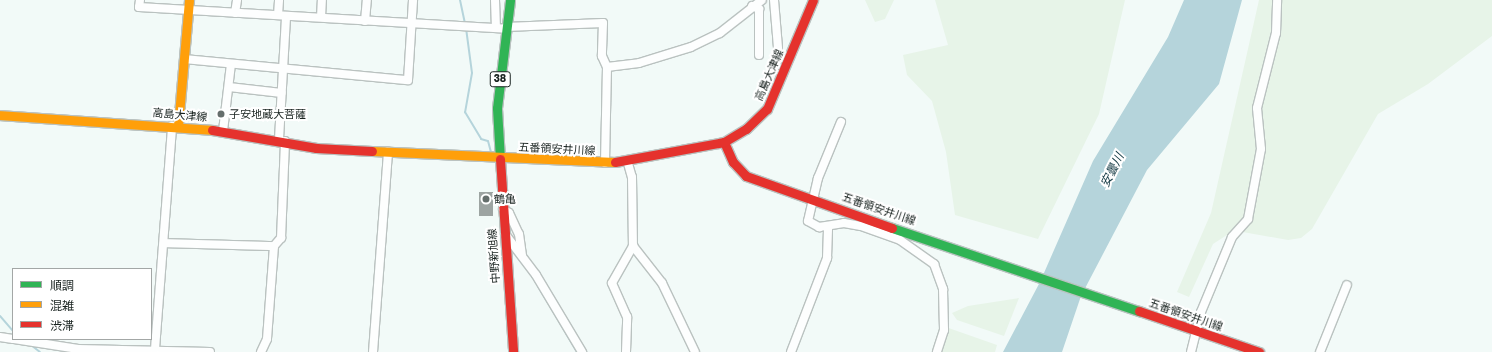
<!DOCTYPE html>
<meta charset="utf-8">
<style>
body{margin:0}
#map{position:relative;width:1492px;height:352px;overflow:hidden;background:#f2faf8;font-family:"Golos Text","Noto Sans JP",sans-serif}
div>[style]{position:absolute}
[style*='--x']{left:calc(var(--x)*1px);top:calc(var(--y)*1px);width:calc(var(--w)*1px);rotate:calc(var(--a)*1deg)}
.green>*{inset:0;background:#e7f4e8}
.water>*{inset:0;background:#b5d4db}
.stream>*{height:2px;margin:-1px;padding:0 1px;transform-origin:1px;border-radius:1px;background:#b5d4db}
.building>*{inset:0;background:#9da4a2;transform-origin:0 0}
.roads{filter:drop-shadow(1px 0 #bac2c0) drop-shadow(-1px 0 #bac2c0) drop-shadow(0 1px #bac2c0) drop-shadow(0 -1px #bac2c0)}
.street>*{height:8px;margin:-4px;padding:0 4px;transform-origin:4px;border-radius:4px;background:#fdfefe}
.fast>*{height:9px;margin:-4.5px;padding:0 4.5px;transform-origin:4.5px;border-radius:4.5px;background:#30b455}
.slow>*{height:9px;margin:-4.5px;padding:0 4.5px;transform-origin:4.5px;border-radius:4.5px;background:#ff9f0a}
.jam>*{height:9px;margin:-4.5px;padding:0 4.5px;transform-origin:4.5px;border-radius:4.5px;background:#e5322d}
.dots>*{width:11px;height:11px;translate:-50% -50%;box-sizing:border-box;border:2px solid #fff;border-radius:50%}
span{translate:-50% -50%;white-space:nowrap;text-align:center;line-height:1.15;-webkit-text-stroke:4px #fff;paint-order:stroke}
.shield-label span{padding:1px 3px;background:#fff;border:1px solid;border-radius:3px;-webkit-text-stroke-width:0}
.shield-label{font-size:10px;color:#192320;font-weight:700}
.street-label{font-size:11px;color:#192320}
.poi-label{font-size:11px;color:#192320}
.left{translate:0 -50%;text-align:left}
.water-label{font-size:12px;color:#113741;font-style:italic}
.legend{position:absolute;left:12px;top:268px;width:140px;height:72px;box-sizing:border-box;background:#fff;border:1px solid #a3a7a6;margin:0;padding:5px 7px;list-style:none;font-size:12px;color:#192320}
.legend li{display:flex;align-items:center;gap:8px;height:20px}
.legend b{width:20px;border:1px solid #a3a7a6}
</style>
<div id="map">
<div class="green">
<div style="clip-path:polygon(865px 0,894px 0,885px 19px,875px 22px)"></div>
<div style="clip-path:polygon(935px 0,1125px 0,1099px 114px,1038px 239px,955px 215px,946px 152px,932px 101px,907px 75px,903px 55px,948px 45px)"></div>
<div style="clip-path:polygon(1259px 0,1492px 0,1492px 36px,1428px 84px,1378px 114px,1312px 229px,1301px 238px,1288px 240px,1237px 231px,1230px 233px,1213px 244px,1189px 297px,1177px 292px,1211px 213px)"></div>
<div style="clip-path:polygon(1019px 298px,1004px 336px,957px 320px,952px 313px,968px 306px)"></div>
<div style="clip-path:polygon(940px 325px,997px 345px,995px 352px,932px 352px)"></div>
</div>
<div class="water">
<div style="clip-path:polygon(1184px 0,1242px 0,1219px 84px,1147px 170px,1081px 296px,1062px 352px,1003px 352px,1040px 282px,1093px 161px,1168px 37px)"></div>
</div>
<div class="stream">
<div style="--x:460;--y:0;--w:25;--a:78"></div>
<div style="--x:466;--y:28;--w:45;--a:82.4"></div>
<div style="--x:472;--y:73;--w:40;--a:100"></div>
<div style="--x:465;--y:112;--w:31;--a:59"></div>
<div style="--x:481;--y:139;--w:7;--a:16"></div>
<div style="--x:488;--y:141;--w:11;--a:75"></div>
<div style="--x:538;--y:286;--w:77;--a:59.4"></div>
<div style="--x:0;--y:316;--w:20;--a:49"></div>
<div style="--x:31;--y:345;--w:11;--a:38"></div>
</div>
<div class="building">
<div style="left:479px;top:192px;width:14px;height:24px"></div>
</div>
<div class="roads">
<div class="street">
<div style="--x:140;--y:0;--w:7;--a:98"></div>
<div style="--x:139;--y:7;--w:368;--a:3.4"></div>
<div style="--x:495;--y:0;--w:28;--a:88"></div>
<div style="--x:774;--y:0;--w:48;--a:85.2"></div>
<div style="--x:752;--y:6;--w:8;--a:23"></div>
<div style="--x:759;--y:9;--w:46;--a:90"></div>
<div style="--x:235;--y:13;--w:13;--a:-81"></div>
<div style="--x:278;--y:15;--w:15;--a:-86"></div>
<div style="--x:321;--y:17;--w:17;--a:-87"></div>
<div style="--x:365;--y:21;--w:21;--a:-85"></div>
<div style="--x:506;--y:27;--w:97;--a:-2.4"></div>
<div style="--x:603;--y:23;--w:33;--a:92"></div>
<div style="--x:602;--y:56;--w:12;--a:66"></div>
<div style="--x:607;--y:67;--w:96;--a:91.2"></div>
<div style="--x:184;--y:59;--w:225;--a:5.4"></div>
<div style="--x:408;--y:80;--w:80;--a:-86.4"></div>
<div style="--x:607;--y:67;--w:32;--a:-7"></div>
<div style="--x:639;--y:63;--w:54;--a:-17.1"></div>
<div style="--x:691;--y:47;--w:32;--a:-26"></div>
<div style="--x:720;--y:33;--w:53;--a:-38.2"></div>
<div style="--x:229;--y:87;--w:53;--a:6.5"></div>
<div style="--x:841;--y:122;--w:61;--a:112.3"></div>
<div style="--x:818;--y:178;--w:44;--a:103.1"></div>
<div style="--x:808;--y:221;--w:13;--a:29"></div>
<div style="--x:819;--y:227;--w:25;--a:-9"></div>
<div style="--x:844;--y:223;--w:17;--a:10"></div>
<div style="--x:861;--y:226;--w:41;--a:19.7"></div>
<div style="--x:900;--y:240;--w:42;--a:35.2"></div>
<div style="--x:934;--y:264;--w:27;--a:70"></div>
<div style="--x:943;--y:289;--w:41;--a:88.6"></div>
<div style="--x:944;--y:330;--w:23;--a:108"></div>
<div style="--x:223;--y:131;--w:67;--a:-83.2"></div>
<div style="--x:279;--y:139;--w:123;--a:-86.7"></div>
<div style="--x:627;--y:160;--w:18;--a:74"></div>
<div style="--x:632;--y:177;--w:69;--a:89.2"></div>
<div style="--x:633;--y:246;--w:47;--a:51.9"></div>
<div style="--x:662;--y:283;--w:76;--a:64.4"></div>
<div style="--x:503;--y:209;--w:7;--a:34"></div>
<div style="--x:509;--y:213;--w:23;--a:65"></div>
<div style="--x:519;--y:234;--w:22;--a:82"></div>
<div style="--x:505;--y:234;--w:51;--a:52.9"></div>
<div style="--x:536;--y:275;--w:90;--a:59.1"></div>
<div style="--x:165;--y:243;--w:109;--a:1.6"></div>
<div style="--x:0;--y:337;--w:13;--a:9"></div>
<div style="--x:14;--y:339;--w:65;--a:8.9"></div>
<div style="--x:78;--y:349;--w:132;--a:1.3"></div>
<div style="--x:155;--y:349;--w:224;--a:-85.6"></div>
<div style="--x:261;--y:352;--w:14;--a:-65"></div>
<div style="--x:267;--y:339;--w:93;--a:-85.7"></div>
<div style="--x:274;--y:246;--w:11;--a:-49"></div>
<div style="--x:281;--y:238;--w:97;--a:-87.6"></div>
<div style="--x:373;--y:352;--w:201;--a:-85.7"></div>
<div style="--x:626;--y:352;--w:35;--a:-88"></div>
<div style="--x:627;--y:317;--w:37;--a:-114"></div>
<div style="--x:612;--y:283;--w:43;--a:-60.4"></div>
<div style="--x:791;--y:352;--w:101;--a:-69"></div>
<div style="--x:827;--y:258;--w:32;--a:-88"></div>
<div style="--x:1191;--y:352;--w:41;--a:-76"></div>
<div style="--x:1201;--y:312;--w:81;--a:-67.5"></div>
<div style="--x:1232;--y:237;--w:24;--a:-48"></div>
<div style="--x:1248;--y:219;--w:71;--a:-79.5"></div>
<div style="--x:1261;--y:149;--w:41;--a:-95.6"></div>
<div style="--x:1257;--y:108;--w:77;--a:-75.8"></div>
<div style="--x:1276;--y:33;--w:33;--a:-88"></div>
<div style="--x:1320;--y:352;--w:72;--a:-68.1"></div>
</div>
<div class="fast">
<div style="--x:500;--y:159;--w:51;--a:-93.4"></div>
<div style="--x:497;--y:108;--w:109;--a:-83.1"></div>
<div style="--x:892;--y:228;--w:261;--a:18.6"></div>
</div>
<div class="slow">
<div style="--x:0;--y:115;--w:213;--a:4"></div>
<div style="--x:178;--y:126;--w:126;--a:-85"></div>
<div style="--x:372;--y:151;--w:243;--a:2.6"></div>
</div>
<div class="jam">
<div style="--x:212;--y:130;--w:106;--a:9.8"></div>
<div style="--x:316;--y:148;--w:56;--a:3.1"></div>
<div style="--x:724;--y:142;--w:22;--a:66"></div>
<div style="--x:733;--y:162;--w:19;--a:47"></div>
<div style="--x:746;--y:176;--w:155;--a:19.6"></div>
<div style="--x:500;--y:159;--w:193;--a:86.1"></div>
<div style="--x:615;--y:162;--w:111;--a:-10.4"></div>
<div style="--x:724;--y:142;--w:26;--a:-31"></div>
<div style="--x:746;--y:129;--w:29;--a:-44"></div>
<div style="--x:767;--y:109;--w:118;--a:-67.1"></div>
<div style="--x:1139;--y:311;--w:127;--a:18.9"></div>
</div>
</div>
<div class="dots">
<div style="left:221px;top:114px;background:#656e6c"></div>
<div style="left:486px;top:199px;background:#656e6c"></div>
</div>
<div class="shield-label">
<span style="left:500px;top:79px">38</span>
</div>
<div class="street-label">
<span style="left:769px;top:75px;rotate:-66deg">高島大津線</span>
<span style="left:180px;top:115px;rotate:5deg">高島大津線</span>
<span style="left:557px;top:149px;rotate:3deg">五番領安井川線</span>
<span style="left:879px;top:209px;rotate:19deg">五番領安井川線</span>
<span style="left:494px;top:256px;rotate:-94deg">中野新旭線</span>
<span style="left:1186px;top:315px;rotate:19deg">五番領安井川線</span>
</div>
<div class="poi-label">
<span class="left" style="left:229px;top:114px">子安地蔵大菩薩</span>
<span class="left" style="left:494px;top:199px">鶴亀</span>
</div>
<div class="water-label">
<span style="left:1112px;top:170px;rotate:-63deg">安曇川</span>
</div>
<ul class="legend">
<li><b style="height:5px;background:#30b455"></b>順調</li>
<li><b style="height:5px;background:#ff9f0a"></b>混雑</li>
<li><b style="height:5px;background:#e5322d"></b>渋滞</li>
</ul>
</div>
